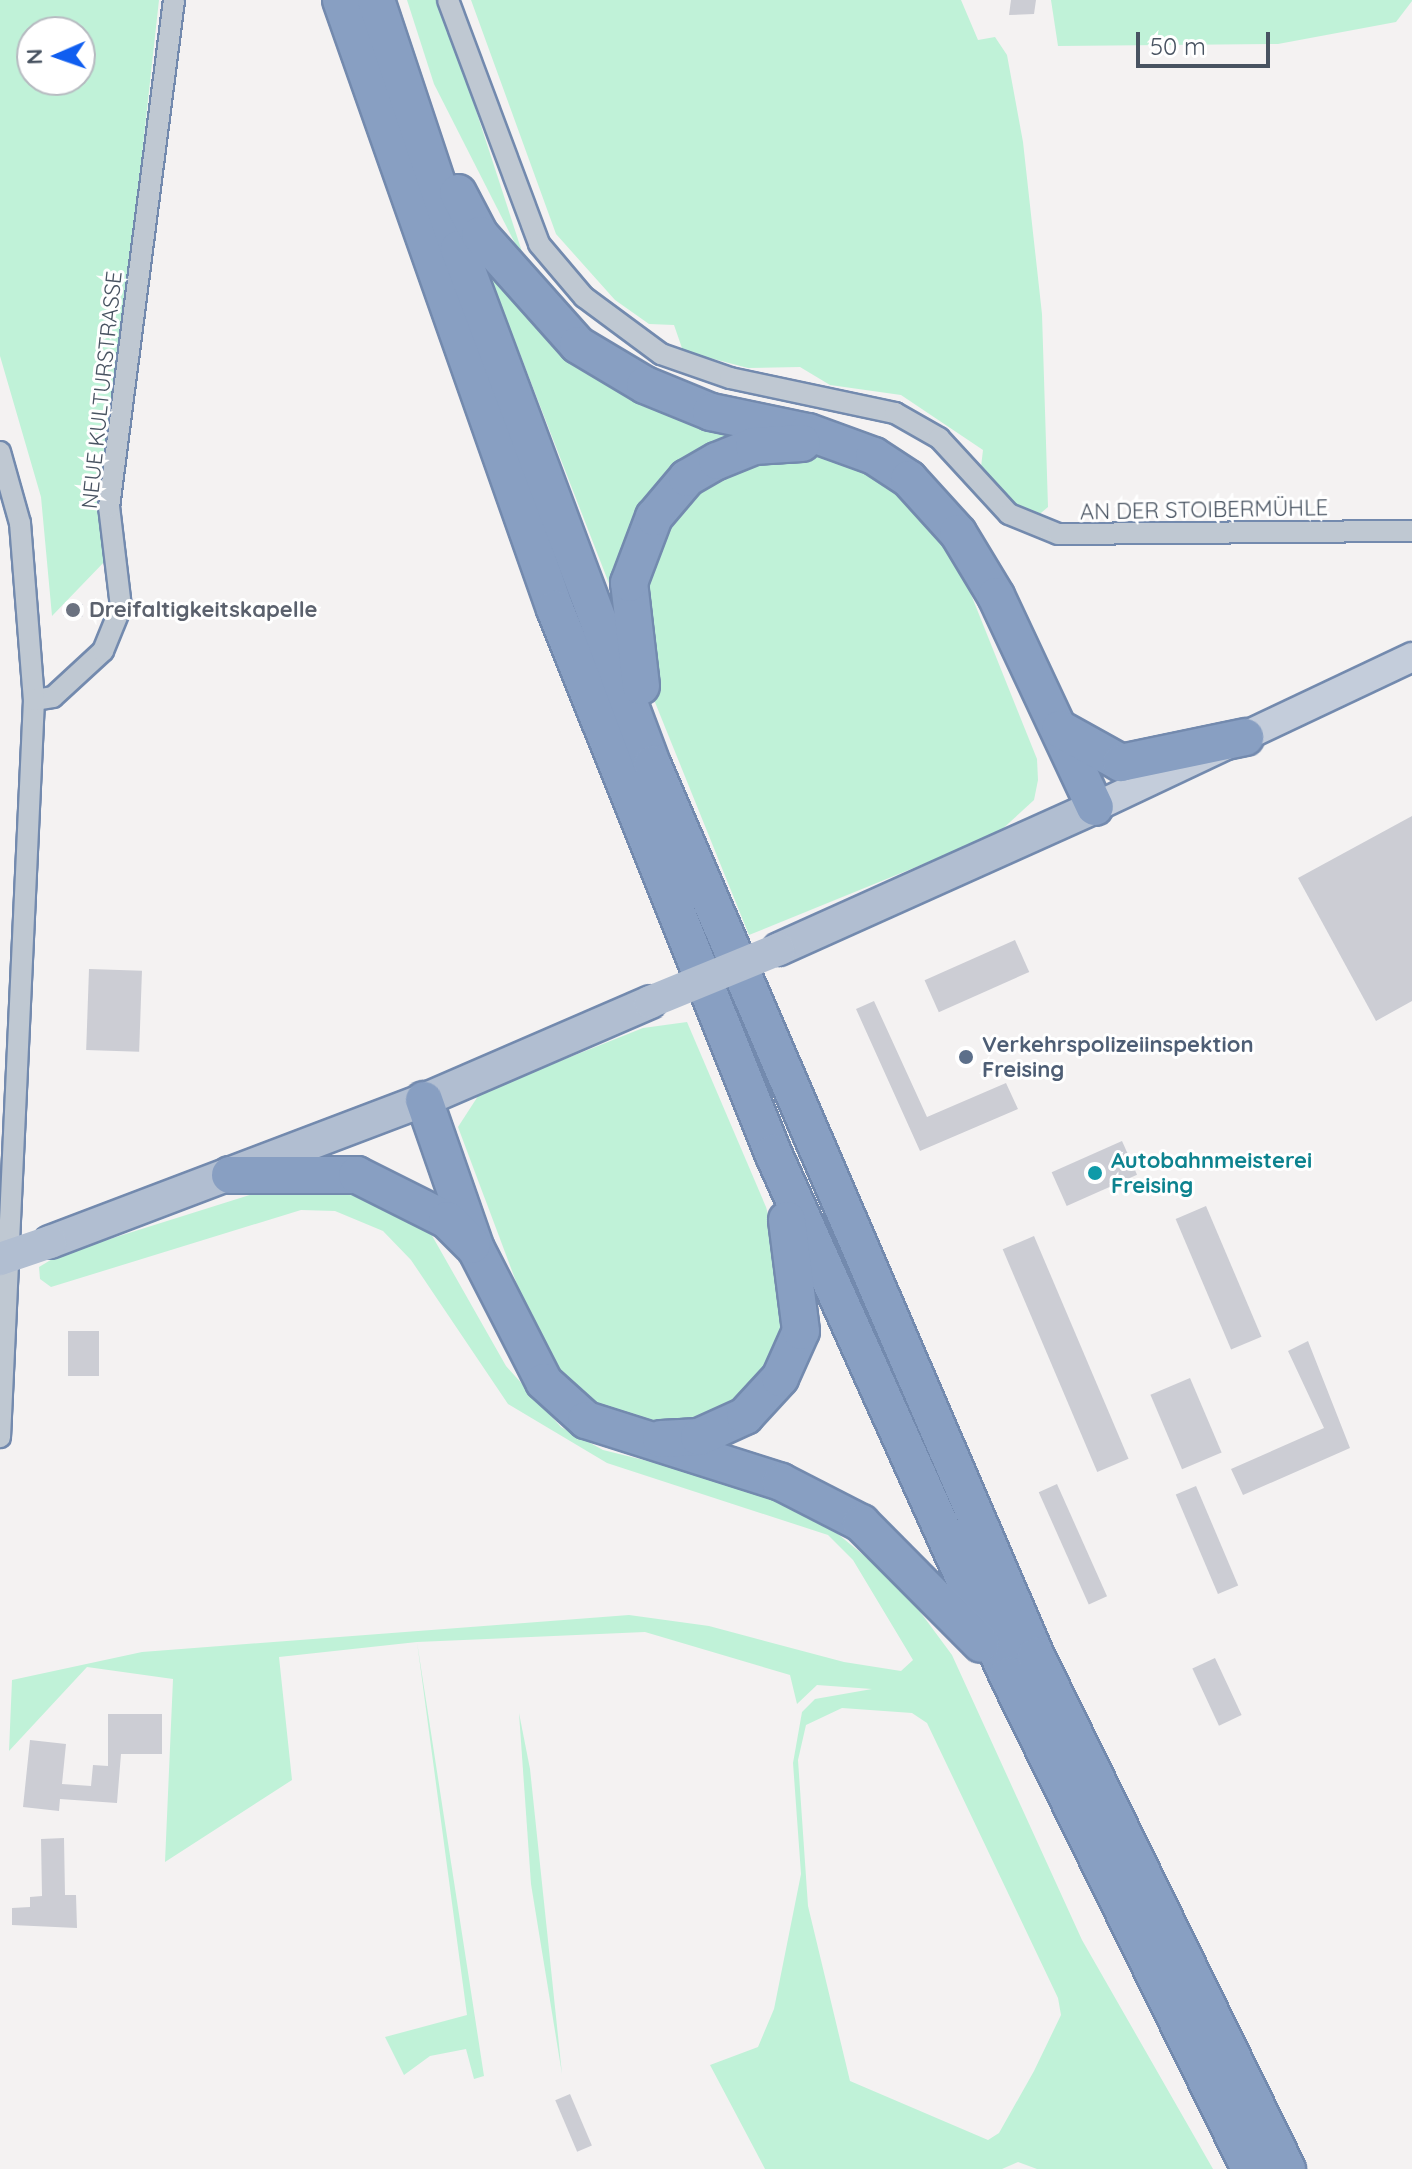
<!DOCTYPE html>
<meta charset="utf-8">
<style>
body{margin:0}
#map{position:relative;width:1412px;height:2169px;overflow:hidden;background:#f4f2f2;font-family:Quicksand,sans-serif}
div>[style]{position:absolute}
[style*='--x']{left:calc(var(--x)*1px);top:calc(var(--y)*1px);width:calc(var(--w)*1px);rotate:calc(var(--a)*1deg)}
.green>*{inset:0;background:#c0f2d8}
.building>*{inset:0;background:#cccdd4;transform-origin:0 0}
.roads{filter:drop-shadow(2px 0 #738aae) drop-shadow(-2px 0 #738aae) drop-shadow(0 2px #738aae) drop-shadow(0 -2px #738aae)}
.street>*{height:20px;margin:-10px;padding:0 10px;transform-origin:10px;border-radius:10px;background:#bfc8d2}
.secondary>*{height:28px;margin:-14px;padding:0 14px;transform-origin:14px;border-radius:14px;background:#c4cddb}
.primary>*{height:32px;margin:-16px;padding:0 16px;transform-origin:16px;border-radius:16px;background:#b1bed1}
.highway>*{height:36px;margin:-18px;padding:0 18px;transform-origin:18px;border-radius:18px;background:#889fc2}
.primary-bridge>*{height:32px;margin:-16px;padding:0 16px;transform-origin:16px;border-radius:16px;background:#b1bed1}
.dots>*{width:22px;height:22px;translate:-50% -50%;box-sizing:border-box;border:4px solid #fff;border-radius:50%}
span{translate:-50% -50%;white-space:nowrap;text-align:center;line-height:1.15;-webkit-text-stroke:6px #fff;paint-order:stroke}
.street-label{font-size:22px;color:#485361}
.worship-label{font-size:22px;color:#5b616d;font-weight:700}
.left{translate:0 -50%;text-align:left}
.service-label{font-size:22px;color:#4e5e75;font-weight:700}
.culture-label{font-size:22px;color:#0d838f;font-weight:700}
.north{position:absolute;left:16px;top:16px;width:80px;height:80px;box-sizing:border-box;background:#fff;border:2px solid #b6bac0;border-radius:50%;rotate:268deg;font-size:22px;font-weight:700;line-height:32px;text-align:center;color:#485361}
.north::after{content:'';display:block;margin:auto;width:28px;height:36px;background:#105ef0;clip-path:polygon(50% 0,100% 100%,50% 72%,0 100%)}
.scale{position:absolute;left:1136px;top:32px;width:134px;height:36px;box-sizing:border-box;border:4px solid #485361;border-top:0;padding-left:10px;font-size:24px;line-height:28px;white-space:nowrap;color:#485361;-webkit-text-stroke:6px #fff;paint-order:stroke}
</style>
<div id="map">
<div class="green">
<div style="clip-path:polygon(evenodd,0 0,159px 0,101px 528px,107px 559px,52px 616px,41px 497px,0 356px,0 0,32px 32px,80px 32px,80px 80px,32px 80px,32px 32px)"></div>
<div style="clip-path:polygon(407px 0,440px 0,527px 267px,434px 84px)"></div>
<div style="clip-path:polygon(471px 0,961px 0,978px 40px,995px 37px,1007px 55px,1023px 142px,1042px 314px,1048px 507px,1035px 518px,1019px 511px,981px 467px,983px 450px,901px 395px,830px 385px,800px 367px,748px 368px,683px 351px,674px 325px,649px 324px,615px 300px,556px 234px)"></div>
<div style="clip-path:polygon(1051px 0,1412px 0,1412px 1px,1396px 22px,1278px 44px,1058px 46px)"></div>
<div style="clip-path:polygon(485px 264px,522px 304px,779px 432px,647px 504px,623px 547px,615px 599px)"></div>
<div style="clip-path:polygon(811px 452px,893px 483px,938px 534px,964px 577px,1037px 759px,1038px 780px,1034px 800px,997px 834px,749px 935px,644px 675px,636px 583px,690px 487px,718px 466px)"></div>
<div style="clip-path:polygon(687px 1022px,766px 1207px,784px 1270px,786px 1316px,776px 1351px,752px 1388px,727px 1408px,667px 1428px,608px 1413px,571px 1387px,541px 1348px,458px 1127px,480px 1093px,643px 1028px)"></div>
<div style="clip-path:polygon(evenodd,344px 1186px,426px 1225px,506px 1366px,561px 1427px,603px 1450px,733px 1482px,816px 1516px,901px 1586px,952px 1655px,1082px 1940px,1213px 2169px,1037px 2169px,1018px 2162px,1002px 2169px,765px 2169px,710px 2065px,758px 2047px,774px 2009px,801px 1874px,793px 1763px,802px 1712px,815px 1699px,872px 1689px,817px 1685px,797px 1704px,790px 1675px,645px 1632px,417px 1642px,484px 2076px,474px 2079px,466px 2049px,430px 2056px,404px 2075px,385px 2037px,467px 2015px,417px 1642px,279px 1657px,292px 1780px,165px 1862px,173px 1679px,87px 1667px,9px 1751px,12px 1680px,142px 1652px,629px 1615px,709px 1626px,844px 1662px,901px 1671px,913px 1660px,853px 1560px,828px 1535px,607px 1463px,508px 1404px,411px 1260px,383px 1231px,335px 1211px,301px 1210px,51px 1287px,40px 1279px,39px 1267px,59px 1255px,272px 1188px,344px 1186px,842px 1708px,912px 1713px,927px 1723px,1058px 1998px,1061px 2015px,1034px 2071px,999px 2133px,988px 2140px,850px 2081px,808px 1906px,798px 1760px,806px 1725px,842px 1708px)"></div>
<div style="clip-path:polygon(519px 1713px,530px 1769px,562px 2074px,531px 1884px)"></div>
</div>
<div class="building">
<div style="clip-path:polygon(1011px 0,1036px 0,1034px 14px,1009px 15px)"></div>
<div style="left:64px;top:603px;width:19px;height:13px;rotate:3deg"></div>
<div style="clip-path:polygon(1412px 816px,1412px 1001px,1376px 1021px,1298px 878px)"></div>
<div style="left:1015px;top:940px;width:35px;height:99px;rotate:66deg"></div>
<div style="left:89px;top:969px;width:53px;height:81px;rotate:2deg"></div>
<div style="clip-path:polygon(874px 1001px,927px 1117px,1006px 1083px,1018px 1109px,920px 1151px,856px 1009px)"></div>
<div style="left:1122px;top:1141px;width:37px;height:77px;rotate:66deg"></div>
<div style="left:1206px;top:1206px;width:142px;height:33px;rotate:67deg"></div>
<div style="left:1034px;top:1236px;width:242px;height:34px;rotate:67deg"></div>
<div style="left:68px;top:1331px;width:31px;height:45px"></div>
<div style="clip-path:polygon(1308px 1341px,1350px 1448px,1243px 1495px,1231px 1469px,1324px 1428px,1288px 1351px)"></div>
<div style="left:1190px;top:1378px;width:81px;height:43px;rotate:67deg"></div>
<div style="left:1057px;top:1484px;width:123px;height:20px;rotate:66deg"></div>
<div style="left:1196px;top:1486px;width:108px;height:22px;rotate:67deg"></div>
<div style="left:1215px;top:1658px;width:63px;height:25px;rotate:65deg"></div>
<div style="clip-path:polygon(108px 1714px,162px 1714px,162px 1754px,121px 1754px,117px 1803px,60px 1799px,59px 1811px,23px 1807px,30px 1740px,66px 1744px,62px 1784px,91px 1786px,93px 1765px,108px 1766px)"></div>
<div style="clip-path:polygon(64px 1838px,65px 1895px,76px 1895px,77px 1928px,12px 1925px,12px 1908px,30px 1907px,30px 1897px,42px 1896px,41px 1839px)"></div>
<div style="left:570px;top:2094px;width:56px;height:16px;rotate:67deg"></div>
</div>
<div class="roads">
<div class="street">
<div style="--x:448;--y:0;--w:260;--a:69.5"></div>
<div style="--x:539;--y:244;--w:70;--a:49.7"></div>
<div style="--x:584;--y:297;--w:96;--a:36.5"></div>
<div style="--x:661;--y:354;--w:73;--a:19.2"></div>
<div style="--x:730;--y:378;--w:169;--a:12"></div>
<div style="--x:895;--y:413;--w:51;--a:29.6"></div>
<div style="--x:939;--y:438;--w:103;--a:47.4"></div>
<div style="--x:1009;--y:514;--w:53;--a:22.2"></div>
<div style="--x:1058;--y:534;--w:354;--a:-0.5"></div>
<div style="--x:0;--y:452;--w:74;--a:74.3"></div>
<div style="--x:20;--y:523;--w:178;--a:85.5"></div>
<div style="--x:34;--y:700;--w:738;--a:92.64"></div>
<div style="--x:34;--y:700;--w:19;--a:-9"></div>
<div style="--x:53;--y:697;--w:68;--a:-42.6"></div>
<div style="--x:103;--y:651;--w:48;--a:-67.8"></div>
<div style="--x:121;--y:607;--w:101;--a:-96.8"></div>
<div style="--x:109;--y:507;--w:511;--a:-82.69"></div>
</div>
<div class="secondary">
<div style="--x:1095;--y:807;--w:351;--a:-25.3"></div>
</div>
<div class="primary">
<div style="--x:779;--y:949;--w:346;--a:-24.2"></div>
<div style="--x:50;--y:1242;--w:400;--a:-20.8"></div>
<div style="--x:424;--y:1100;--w:246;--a:-23.4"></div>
</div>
<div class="highway">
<div style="--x:341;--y:0;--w:646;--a:70.64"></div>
<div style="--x:555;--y:609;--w:586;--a:68.16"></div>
<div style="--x:773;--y:1153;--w:573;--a:65.8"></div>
<div style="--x:1008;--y:1676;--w:549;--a:63.85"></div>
<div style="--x:376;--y:0;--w:262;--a:71.6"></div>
<div style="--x:459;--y:249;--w:550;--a:69.46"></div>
<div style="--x:652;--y:764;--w:971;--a:66.71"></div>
<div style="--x:1036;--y:1656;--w:571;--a:63.93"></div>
<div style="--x:458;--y:193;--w:47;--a:62.4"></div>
<div style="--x:480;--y:235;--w:147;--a:48.3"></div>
<div style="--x:578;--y:345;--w:78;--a:30.8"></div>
<div style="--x:645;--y:385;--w:71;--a:22.2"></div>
<div style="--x:711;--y:412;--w:99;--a:11.7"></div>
<div style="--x:808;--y:432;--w:70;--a:20"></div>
<div style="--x:874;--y:456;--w:42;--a:33.3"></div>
<div style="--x:909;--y:479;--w:73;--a:47.8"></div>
<div style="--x:958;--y:533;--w:74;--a:58.9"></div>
<div style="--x:996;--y:596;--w:233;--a:64.9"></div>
<div style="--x:641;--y:686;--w:104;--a:-96.6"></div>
<div style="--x:629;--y:583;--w:71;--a:-69.3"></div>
<div style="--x:654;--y:517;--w:51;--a:-49.8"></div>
<div style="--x:687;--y:478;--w:34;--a:-30"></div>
<div style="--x:717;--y:461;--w:40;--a:-22"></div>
<div style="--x:754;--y:446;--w:48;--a:-3.6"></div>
<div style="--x:1060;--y:729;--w:70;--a:29.1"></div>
<div style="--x:1121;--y:763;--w:127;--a:-11.8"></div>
<div style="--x:424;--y:1100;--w:158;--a:70.8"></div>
<div style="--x:476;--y:1249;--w:149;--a:62.9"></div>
<div style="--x:544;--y:1382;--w:57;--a:42.1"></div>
<div style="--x:586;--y:1420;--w:205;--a:17.6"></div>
<div style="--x:781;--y:1482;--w:90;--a:27.1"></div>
<div style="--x:861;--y:1523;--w:170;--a:45.2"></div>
<div style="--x:230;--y:1175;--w:127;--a:0"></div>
<div style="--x:357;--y:1175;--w:101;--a:26.6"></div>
<div style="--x:447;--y:1220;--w:35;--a:45"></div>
<div style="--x:661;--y:1439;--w:38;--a:-3"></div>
<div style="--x:699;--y:1437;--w:51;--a:-24.5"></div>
<div style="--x:745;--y:1416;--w:52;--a:-47.4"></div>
<div style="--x:780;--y:1378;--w:51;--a:-65.9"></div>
<div style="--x:801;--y:1331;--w:112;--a:-97.2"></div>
</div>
</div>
<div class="primary-bridge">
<div style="--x:650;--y:1002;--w:139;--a:-22.3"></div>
<div style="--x:0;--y:1259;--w:53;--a:-18.8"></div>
</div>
<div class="dots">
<div style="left:73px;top:610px;background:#6b7280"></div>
<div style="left:966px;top:1057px;background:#5c6f8a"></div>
<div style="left:1095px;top:1173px;background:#0f9aa8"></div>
</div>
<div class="street-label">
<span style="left:102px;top:390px;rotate:-84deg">NEUE KULTURSTRASSE</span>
<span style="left:1204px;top:510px;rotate:-1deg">AN DER STOIBERMÜHLE</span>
</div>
<div class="worship-label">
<span class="left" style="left:89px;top:610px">Dreifaltigkeitskapelle</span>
</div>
<div class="service-label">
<span class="left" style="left:982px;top:1057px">Verkehrspolizeiinspektion<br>Freising</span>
</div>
<div class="culture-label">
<span class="left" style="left:1111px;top:1173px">Autobahnmeisterei<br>Freising</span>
</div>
<div class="north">N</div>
<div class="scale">50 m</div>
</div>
